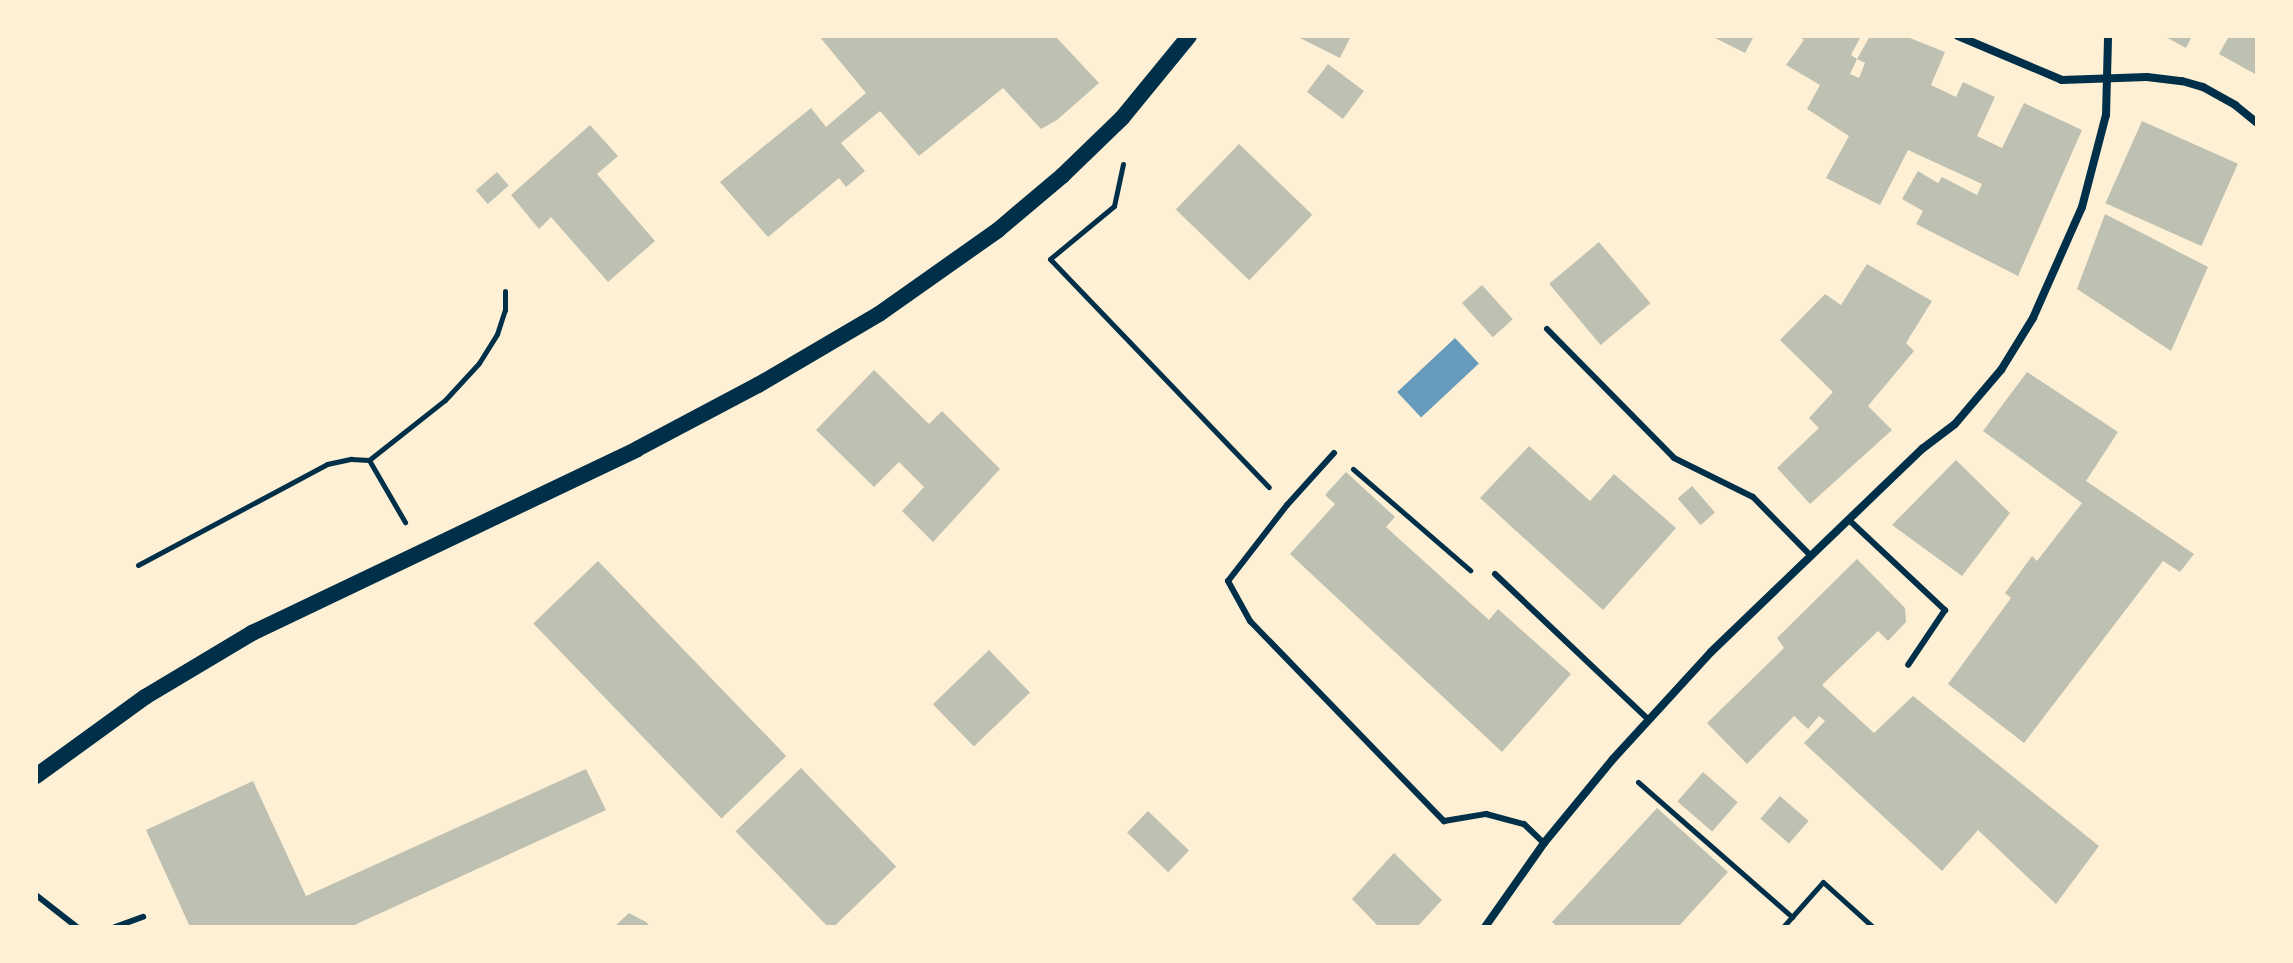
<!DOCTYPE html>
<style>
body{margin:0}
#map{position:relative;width:2293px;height:963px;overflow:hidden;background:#fdf0d5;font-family:"Times New Roman",serif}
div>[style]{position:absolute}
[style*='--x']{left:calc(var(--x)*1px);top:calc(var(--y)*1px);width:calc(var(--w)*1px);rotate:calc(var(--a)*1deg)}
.water>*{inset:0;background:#669bbc;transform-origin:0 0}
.building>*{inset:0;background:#bec0b2;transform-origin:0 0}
.path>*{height:5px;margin:-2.5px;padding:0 2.5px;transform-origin:2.5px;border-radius:2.5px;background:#003049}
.service>*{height:6px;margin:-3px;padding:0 3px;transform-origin:3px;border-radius:3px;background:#003049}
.minor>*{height:8px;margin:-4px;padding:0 4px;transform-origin:4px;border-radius:4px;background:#003049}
.secondary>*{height:16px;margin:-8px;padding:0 8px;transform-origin:8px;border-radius:8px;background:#003049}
span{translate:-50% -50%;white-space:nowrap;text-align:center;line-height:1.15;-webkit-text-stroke:7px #fdf0d5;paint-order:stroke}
.frame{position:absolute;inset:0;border:38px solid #fdf0d5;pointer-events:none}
</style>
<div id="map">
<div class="water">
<div style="left:1455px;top:338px;width:35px;height:79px;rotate:47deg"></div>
</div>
<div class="building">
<div style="clip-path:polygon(819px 36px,1055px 36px,1099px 83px,1057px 120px,1041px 129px,1003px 88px,919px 156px,880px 111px,841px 143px,865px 171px,846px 187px,839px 178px,768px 237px,720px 182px,811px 108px,826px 127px,866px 93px)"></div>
<div style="clip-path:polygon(1296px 36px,1351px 36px,1340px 58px)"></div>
<div style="clip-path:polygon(1711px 36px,1754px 36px,1745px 53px)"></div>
<div style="clip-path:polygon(evenodd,1798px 36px,1861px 36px,1851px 55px,1857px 59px,1870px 36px,1905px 36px,1945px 52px,1931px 85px,1956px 97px,1963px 82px,1995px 97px,1977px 136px,2002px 148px,2024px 103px,2082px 130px,2018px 276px,1916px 224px,1923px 211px,1902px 199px,1918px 171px,1938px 183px,1942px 177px,1977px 195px,1982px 184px,1908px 150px,1880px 205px,1826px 178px,1849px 136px,1807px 109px,1820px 85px,1786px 65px,1804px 40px,1798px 36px,1857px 59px,1865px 63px,1859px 78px,1850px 74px,1857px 59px)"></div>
<div style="clip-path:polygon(2164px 36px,2192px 36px,2186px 48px)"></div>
<div style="clip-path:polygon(2229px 36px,2257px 36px,2257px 75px,2219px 54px)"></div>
<div style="left:1328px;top:64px;width:45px;height:35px;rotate:37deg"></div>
<div style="left:2142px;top:121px;width:105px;height:90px;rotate:24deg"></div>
<div style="clip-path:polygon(590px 125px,618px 156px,597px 174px,655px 241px,608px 282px,551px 217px,539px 229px,511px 195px)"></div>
<div style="left:1239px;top:144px;width:102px;height:91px;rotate:44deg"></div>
<div style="left:497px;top:172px;width:18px;height:28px;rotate:49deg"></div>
<div style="clip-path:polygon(2105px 214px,2208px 267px,2171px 351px,2077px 289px)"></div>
<div style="left:1599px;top:242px;width:80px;height:65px;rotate:50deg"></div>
<div style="clip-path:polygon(1867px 264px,1932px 301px,1906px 343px,1914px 351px,1868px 406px,1892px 430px,1810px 504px,1777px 468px,1819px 428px,1809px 418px,1833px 392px,1780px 340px,1825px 294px,1841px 305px)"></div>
<div style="left:1482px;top:285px;width:46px;height:27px;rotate:48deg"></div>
<div style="clip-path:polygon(874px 370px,929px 424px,942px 411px,1000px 469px,933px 542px,902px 511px,924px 487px,899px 462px,874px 487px,816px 430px)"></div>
<div style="clip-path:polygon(2027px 372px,2118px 432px,2086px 481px,2194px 554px,2180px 572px,2163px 561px,2024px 743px,1948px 684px,2011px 598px,2005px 593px,2032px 556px,2037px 561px,2082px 503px,1983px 431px)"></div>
<div style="clip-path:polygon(1529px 446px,1590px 501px,1614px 474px,1676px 528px,1603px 610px,1480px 498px)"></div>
<div style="clip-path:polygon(1956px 460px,2010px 513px,1962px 576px,1892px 525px)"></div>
<div style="clip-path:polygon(1346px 472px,1395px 517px,1386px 527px,1489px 620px,1498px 609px,1571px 674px,1502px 752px,1290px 554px,1335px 504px,1325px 495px)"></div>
<div style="left:1692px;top:486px;width:35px;height:19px;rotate:49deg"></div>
<div style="clip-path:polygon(1857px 559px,1905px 608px,1906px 622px,1888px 641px,1878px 631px,1822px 685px,1874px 733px,1913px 696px,2099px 846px,2056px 904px,1978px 830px,1942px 871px,1804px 743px,1825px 721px,1819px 716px,1808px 729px,1794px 716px,1747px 764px,1707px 723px,1784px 648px,1777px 638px)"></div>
<div style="left:598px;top:561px;width:271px;height:90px;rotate:46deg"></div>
<div style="left:989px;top:650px;width:59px;height:78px;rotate:46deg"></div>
<div style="left:801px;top:768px;width:137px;height:91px;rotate:46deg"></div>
<div style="clip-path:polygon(586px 769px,606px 810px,350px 927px,190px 927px,146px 830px,253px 781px,306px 896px)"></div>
<div style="left:1703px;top:772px;width:46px;height:39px;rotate:41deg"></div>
<div style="left:1780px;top:796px;width:38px;height:30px;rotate:41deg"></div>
<div style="clip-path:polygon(1657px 808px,1728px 872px,1678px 927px,1557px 927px,1552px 922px)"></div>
<div style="left:1148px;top:811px;width:57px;height:30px;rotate:44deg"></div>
<div style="clip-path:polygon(1394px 853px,1442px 900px,1417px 927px,1379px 927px,1352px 899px)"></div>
<div style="clip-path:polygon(629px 913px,646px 922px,651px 927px,614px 927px)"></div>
</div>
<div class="path">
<div style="--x:1123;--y:164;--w:43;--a:102.1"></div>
<div style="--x:1114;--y:206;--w:83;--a:140.4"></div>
<div style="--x:1050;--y:259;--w:316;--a:46.2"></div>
<div style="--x:369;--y:460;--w:97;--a:-38.3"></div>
<div style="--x:445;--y:400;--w:50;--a:-47.4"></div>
<div style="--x:479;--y:363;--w:34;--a:-58"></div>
<div style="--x:497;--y:334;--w:25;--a:-72"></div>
<div style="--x:505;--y:310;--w:19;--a:-90"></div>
<div style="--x:1353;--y:469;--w:155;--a:40.8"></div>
<div style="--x:138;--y:565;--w:214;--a:-28.1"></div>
<div style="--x:327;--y:464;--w:25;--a:-12"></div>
<div style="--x:351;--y:459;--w:18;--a:3"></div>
<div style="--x:369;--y:460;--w:72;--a:59.9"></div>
<div style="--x:1638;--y:782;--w:205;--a:41.2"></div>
<div style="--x:1783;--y:927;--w:60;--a:-48.4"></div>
<div style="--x:1823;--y:882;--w:67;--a:42"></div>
</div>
<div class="service">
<div style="--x:1547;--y:329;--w:181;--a:45.4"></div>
<div style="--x:1674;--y:458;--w:88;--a:26.3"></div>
<div style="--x:1753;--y:497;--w:83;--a:45.5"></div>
<div style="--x:1334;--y:453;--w:70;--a:132.1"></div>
<div style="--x:1287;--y:505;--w:96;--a:127.8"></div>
<div style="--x:1228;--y:581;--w:46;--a:61.2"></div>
<div style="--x:1250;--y:621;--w:279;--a:45.9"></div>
<div style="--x:1444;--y:821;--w:43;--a:-9.5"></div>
<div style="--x:1486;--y:814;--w:39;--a:15"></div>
<div style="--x:1524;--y:824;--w:28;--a:44"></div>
<div style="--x:1849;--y:520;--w:132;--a:43.2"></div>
<div style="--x:1945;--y:610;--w:66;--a:123.9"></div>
<div style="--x:1495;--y:574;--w:212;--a:43.5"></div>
<div style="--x:36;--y:895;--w:52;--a:38"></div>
<div style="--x:115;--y:927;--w:30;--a:-20"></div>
</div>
<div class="minor">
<div style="--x:1958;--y:36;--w:113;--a:22.9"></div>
<div style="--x:2062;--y:80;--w:85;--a:-2"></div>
<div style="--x:2147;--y:77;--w:35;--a:7"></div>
<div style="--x:2182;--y:81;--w:22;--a:16"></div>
<div style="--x:2203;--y:87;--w:37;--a:29"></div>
<div style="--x:2235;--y:105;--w:28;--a:39"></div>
<div style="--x:1485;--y:927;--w:103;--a:-54.9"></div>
<div style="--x:1544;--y:843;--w:109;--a:-50.6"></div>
<div style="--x:1613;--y:759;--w:145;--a:-47.5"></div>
<div style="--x:1711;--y:652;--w:293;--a:-43.9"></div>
<div style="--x:1922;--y:449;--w:41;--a:-37.1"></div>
<div style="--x:1955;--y:424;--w:71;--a:-49.6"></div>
<div style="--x:2001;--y:370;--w:61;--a:-58.4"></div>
<div style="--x:2033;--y:318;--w:121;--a:-66.2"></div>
<div style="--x:2082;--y:207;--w:95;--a:-75.4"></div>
<div style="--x:2106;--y:115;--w:79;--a:-88.5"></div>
</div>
<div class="secondary">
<div style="--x:36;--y:776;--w:135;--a:-35.9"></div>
<div style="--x:145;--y:697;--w:125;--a:-30.9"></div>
<div style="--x:252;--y:633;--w:427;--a:-25.5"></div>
<div style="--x:637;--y:449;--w:137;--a:-27.9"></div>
<div style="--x:758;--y:385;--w:140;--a:-30.4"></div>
<div style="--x:879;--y:314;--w:146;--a:-35.2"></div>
<div style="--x:998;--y:230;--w:84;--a:-40.2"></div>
<div style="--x:1062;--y:176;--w:83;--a:-44"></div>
<div style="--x:1122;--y:118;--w:106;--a:-50.7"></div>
</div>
<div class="frame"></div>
</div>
